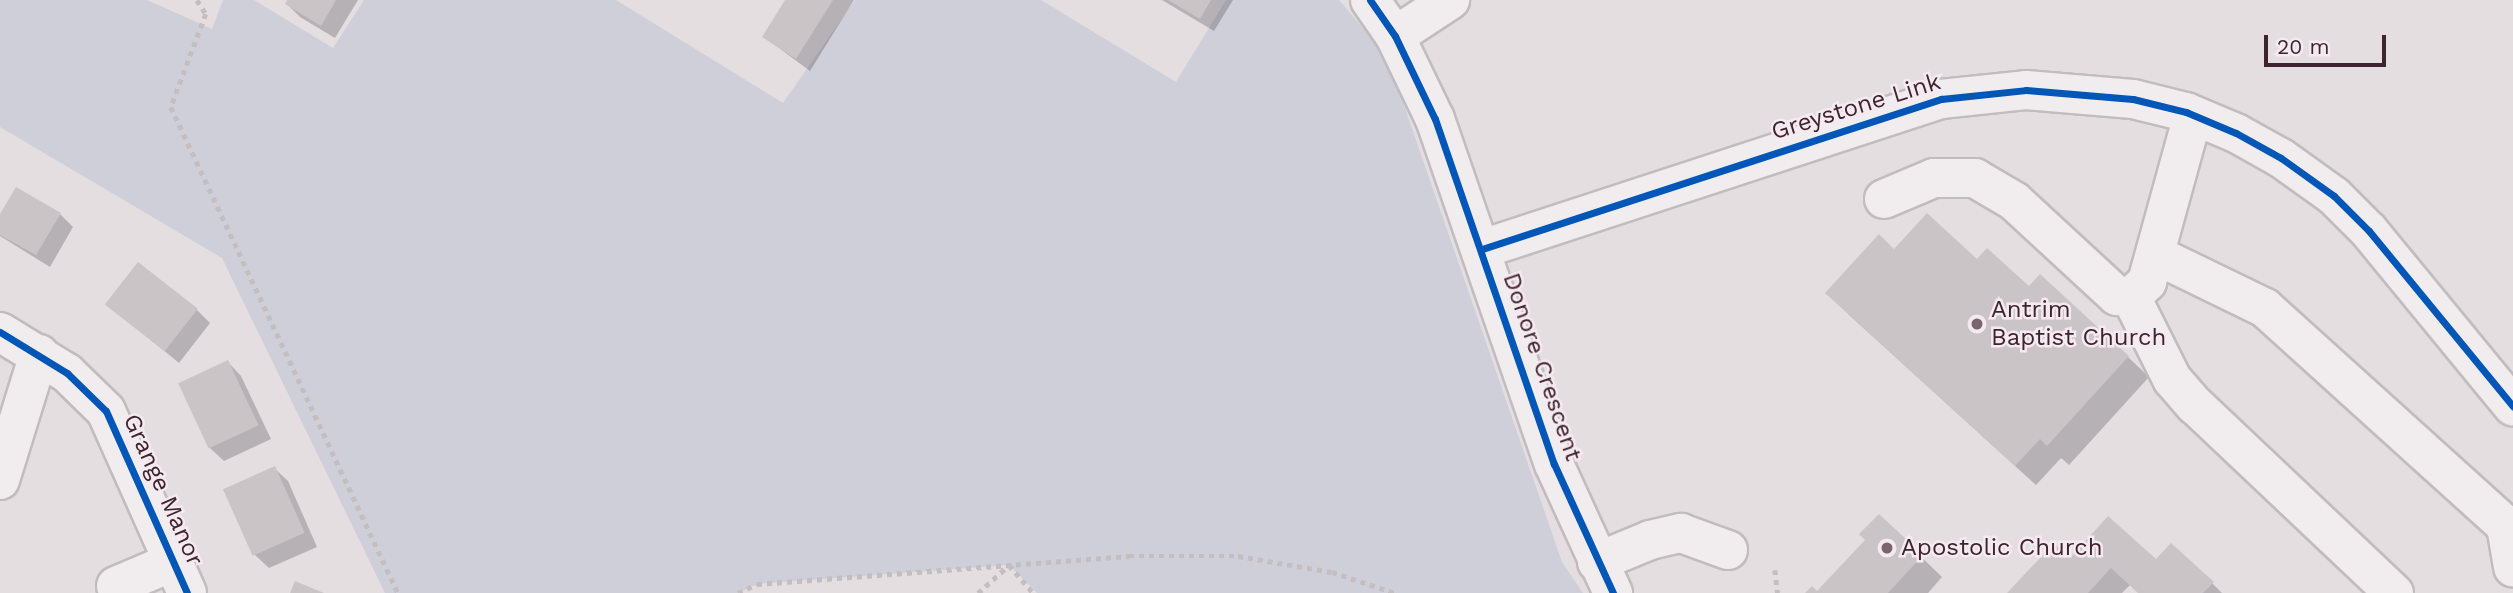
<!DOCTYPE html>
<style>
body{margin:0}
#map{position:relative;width:2513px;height:593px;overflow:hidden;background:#e4dee1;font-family:"Work Sans",sans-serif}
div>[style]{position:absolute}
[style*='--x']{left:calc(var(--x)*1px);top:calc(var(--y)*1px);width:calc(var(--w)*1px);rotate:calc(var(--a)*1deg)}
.green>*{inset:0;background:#cecfd9}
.shadow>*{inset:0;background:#0003}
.building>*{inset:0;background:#cbc4c7;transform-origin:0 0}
.path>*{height:4.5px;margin-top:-2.25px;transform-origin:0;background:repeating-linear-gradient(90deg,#c5bec1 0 5px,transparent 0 10px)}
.roads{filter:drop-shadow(2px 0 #c2bcbf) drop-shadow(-2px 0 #c2bcbf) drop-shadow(0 2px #c2bcbf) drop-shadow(0 -2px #c2bcbf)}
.minor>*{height:38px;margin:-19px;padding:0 19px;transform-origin:19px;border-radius:19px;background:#f1edef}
.cycleway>*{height:7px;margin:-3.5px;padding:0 3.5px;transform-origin:3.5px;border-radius:3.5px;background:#0057b8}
.dots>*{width:19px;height:19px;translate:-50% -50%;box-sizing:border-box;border:4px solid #f5eaef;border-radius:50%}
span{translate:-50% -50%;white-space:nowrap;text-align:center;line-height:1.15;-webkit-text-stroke:5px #f5eaef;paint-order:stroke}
.street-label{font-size:24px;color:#3e242e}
.poi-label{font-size:24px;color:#3e242e}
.left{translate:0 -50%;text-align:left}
.scale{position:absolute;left:2264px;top:35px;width:122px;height:32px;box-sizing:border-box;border:4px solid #3e242e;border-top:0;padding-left:9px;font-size:21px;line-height:24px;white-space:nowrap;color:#3e242e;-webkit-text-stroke:5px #f5eaef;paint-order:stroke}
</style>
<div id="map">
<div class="green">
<div style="clip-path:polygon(0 0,147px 0,212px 29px,223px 0,254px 0,333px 48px,364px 0,616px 0,783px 103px,855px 0,1041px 0,1176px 82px,1226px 0,1339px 0,1387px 56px,1562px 562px,1583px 593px,1037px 593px,1009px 565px,757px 584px,738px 593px,385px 593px,222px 258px,0 127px)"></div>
</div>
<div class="shadow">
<div style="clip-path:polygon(289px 0,358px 0,335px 38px,300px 17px,287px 4px)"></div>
<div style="clip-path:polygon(787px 0,854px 0,810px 71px,764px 37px)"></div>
<div style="clip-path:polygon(1162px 0,1233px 0,1214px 31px)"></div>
<div style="clip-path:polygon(60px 214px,73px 227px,50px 267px,0 236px,0 218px)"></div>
<div style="clip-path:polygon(1895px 252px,1977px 261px,2029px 289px,2128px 357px,2149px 377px,2069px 465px,2061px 458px,2036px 485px,1848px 314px)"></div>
<div style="clip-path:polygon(107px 304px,197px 310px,210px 323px,179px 363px)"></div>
<div style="clip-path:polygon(228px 362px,241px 376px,271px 439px,224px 461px,210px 448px)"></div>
<div style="clip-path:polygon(274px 468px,288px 481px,317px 547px,269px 568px,255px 555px)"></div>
<div style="clip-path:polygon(1879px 516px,1942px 577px,1928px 593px,1818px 593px,1868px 540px)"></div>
<div style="clip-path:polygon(2070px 560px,2156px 562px,2212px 583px,2222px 593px,2139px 593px,2130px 585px,2122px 593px,2010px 593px)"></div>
</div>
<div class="building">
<div style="clip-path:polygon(287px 0,336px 0,321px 26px,285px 4px)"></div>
<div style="clip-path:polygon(785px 0,833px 0,796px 59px,762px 37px)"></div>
<div style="clip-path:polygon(1168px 0,1211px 0,1200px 19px)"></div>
<div style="clip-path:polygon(16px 187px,61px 213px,36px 255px,0 235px,0 214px)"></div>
<div style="clip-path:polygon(1927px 213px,1977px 259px,1987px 248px,2029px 286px,2040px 274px,2129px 356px,2047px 446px,2040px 439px,2015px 466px,1825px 293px,1879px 234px,1894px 249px)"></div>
<div style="left:138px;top:262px;width:76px;height:54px;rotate:38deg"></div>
<div style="left:228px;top:360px;width:72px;height:55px;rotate:65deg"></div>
<div style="left:275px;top:466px;width:73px;height:57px;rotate:66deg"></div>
<div style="clip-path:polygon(1879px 514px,1923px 555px,1888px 593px,1805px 593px,1812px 586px,1817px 591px,1865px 540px,1859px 534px)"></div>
<div style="clip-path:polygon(2108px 516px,2156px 559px,2171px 543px,2214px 582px,2203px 593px,2138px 593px,2111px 568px,2088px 593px,2007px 593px,2054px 543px,2070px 558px)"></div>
<div style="clip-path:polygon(295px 581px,324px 593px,290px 593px)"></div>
</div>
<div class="path">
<div style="--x:197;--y:0;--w:17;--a:57"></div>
<div style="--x:206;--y:14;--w:99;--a:110.6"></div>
<div style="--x:171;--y:107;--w:536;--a:64.96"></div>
<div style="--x:1775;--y:570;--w:23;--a:83"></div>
<div style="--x:738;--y:593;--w:21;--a:-25"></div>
<div style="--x:757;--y:584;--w:373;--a:-4.3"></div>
<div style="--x:1129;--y:556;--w:109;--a:0"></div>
<div style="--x:1238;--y:556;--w:95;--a:9.7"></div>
<div style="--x:1332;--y:572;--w:66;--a:18.4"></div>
<div style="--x:978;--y:593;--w:42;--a:-42.1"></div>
<div style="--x:1009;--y:565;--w:37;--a:49"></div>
</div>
<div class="roads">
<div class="minor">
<div style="--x:1370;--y:0;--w:44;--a:55.2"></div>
<div style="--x:1395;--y:36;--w:92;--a:64.3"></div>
<div style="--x:1435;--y:119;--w:365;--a:71"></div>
<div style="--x:1554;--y:464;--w:142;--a:65.4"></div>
<div style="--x:1395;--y:36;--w:66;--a:-33.2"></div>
<div style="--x:1884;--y:199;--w:54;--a:-22.8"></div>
<div style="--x:1934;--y:178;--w:41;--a:0"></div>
<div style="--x:1975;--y:178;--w:45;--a:30.5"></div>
<div style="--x:2014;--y:201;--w:140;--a:42.7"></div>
<div style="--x:2117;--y:296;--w:14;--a:4"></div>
<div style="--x:2131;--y:297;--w:22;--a:-43"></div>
<div style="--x:2147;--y:282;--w:173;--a:-74.6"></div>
<div style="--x:1482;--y:249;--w:483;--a:-18.1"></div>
<div style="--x:1941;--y:99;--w:85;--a:-6"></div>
<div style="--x:2026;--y:90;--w:107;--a:4.8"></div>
<div style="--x:2133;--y:99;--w:55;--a:13.8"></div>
<div style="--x:2186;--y:112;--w:54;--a:22.8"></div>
<div style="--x:2236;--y:133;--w:51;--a:29.1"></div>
<div style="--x:2281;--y:158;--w:65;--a:35.6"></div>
<div style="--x:2334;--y:196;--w:49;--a:45"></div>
<div style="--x:2369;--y:231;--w:227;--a:50.6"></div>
<div style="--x:2156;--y:255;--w:121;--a:25.9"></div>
<div style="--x:2265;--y:308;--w:325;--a:42.1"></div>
<div style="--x:2506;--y:526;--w:42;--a:80.3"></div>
<div style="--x:2131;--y:297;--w:92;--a:63.4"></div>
<div style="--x:2172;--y:379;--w:35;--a:49"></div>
<div style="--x:2195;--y:405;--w:274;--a:43.4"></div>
<div style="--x:0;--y:332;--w:79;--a:31.5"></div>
<div style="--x:67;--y:373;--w:54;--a:44.3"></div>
<div style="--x:106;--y:411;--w:199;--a:66"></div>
<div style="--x:0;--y:480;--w:132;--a:-72.8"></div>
<div style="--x:1597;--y:562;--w:57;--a:-22.5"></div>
<div style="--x:1650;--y:540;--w:32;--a:-13"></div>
<div style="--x:1681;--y:533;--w:50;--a:19.9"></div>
<div style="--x:116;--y:586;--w:64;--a:-23"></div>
</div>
</div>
<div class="cycleway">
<div style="--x:1370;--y:0;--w:44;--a:55.2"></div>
<div style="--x:1395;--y:36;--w:92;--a:64.3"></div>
<div style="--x:1435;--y:119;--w:365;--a:71"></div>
<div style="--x:1554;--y:464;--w:142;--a:65.4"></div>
<div style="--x:1482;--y:249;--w:483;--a:-18.1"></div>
<div style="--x:1941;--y:99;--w:85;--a:-6"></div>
<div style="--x:2026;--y:90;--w:107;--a:4.8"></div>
<div style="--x:2133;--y:99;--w:55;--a:13.8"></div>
<div style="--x:2186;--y:112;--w:54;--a:22.8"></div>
<div style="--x:2236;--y:133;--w:51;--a:29.1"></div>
<div style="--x:2281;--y:158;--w:65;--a:35.6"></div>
<div style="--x:2334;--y:196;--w:49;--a:45"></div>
<div style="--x:2369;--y:231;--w:227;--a:50.6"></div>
<div style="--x:0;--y:332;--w:79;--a:31.5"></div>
<div style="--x:67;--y:373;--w:54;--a:44.3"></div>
<div style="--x:106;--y:411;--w:199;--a:66"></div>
</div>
<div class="dots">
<div style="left:1977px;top:324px;background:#78656d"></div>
<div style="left:1887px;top:548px;background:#78656d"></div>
</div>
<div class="street-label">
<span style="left:1856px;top:107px;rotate:-17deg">Greystone Link</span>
<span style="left:1542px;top:367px;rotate:71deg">Donore Crescent</span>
<span style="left:163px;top:490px;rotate:66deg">Grange Manor</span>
</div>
<div class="poi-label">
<span class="left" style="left:1991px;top:324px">Antrim<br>Baptist Church</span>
<span class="left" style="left:1901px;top:548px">Apostolic Church</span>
</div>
<div class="scale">20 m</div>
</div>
